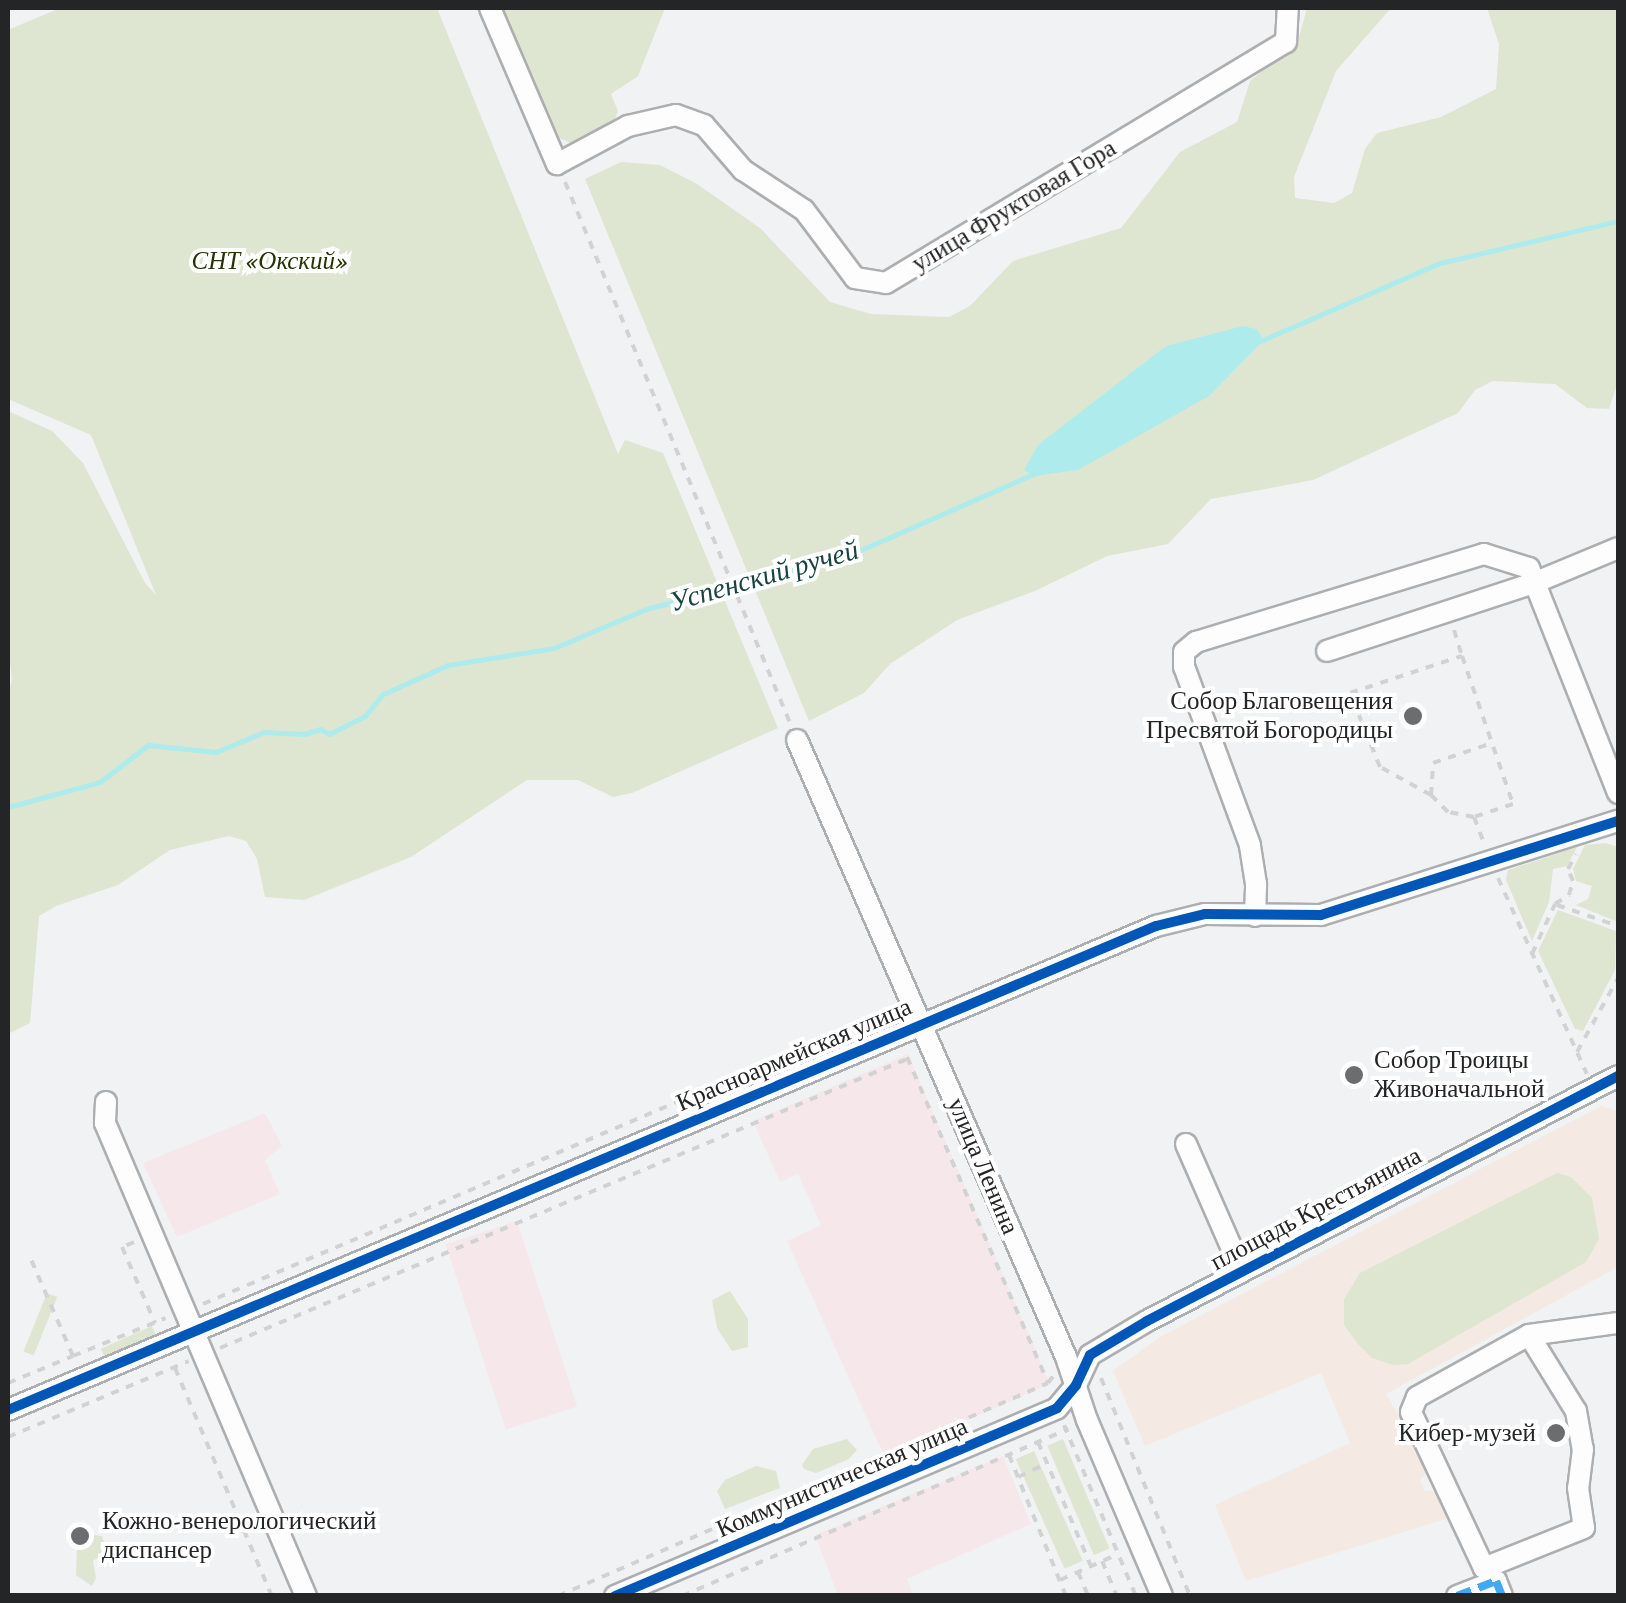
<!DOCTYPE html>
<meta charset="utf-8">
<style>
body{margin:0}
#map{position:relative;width:1626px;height:1603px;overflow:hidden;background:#f0f2f4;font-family:"Crimson Pro",serif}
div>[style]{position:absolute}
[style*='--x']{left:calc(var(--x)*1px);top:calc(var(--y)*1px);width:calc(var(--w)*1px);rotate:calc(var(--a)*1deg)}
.commercial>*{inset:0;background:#f6e8ea;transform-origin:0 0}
.education>*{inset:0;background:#f4e9e3}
.green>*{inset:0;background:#dee6d2;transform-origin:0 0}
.water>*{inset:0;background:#adebed}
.stream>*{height:5px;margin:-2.5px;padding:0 2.5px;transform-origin:2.5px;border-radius:2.5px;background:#adebed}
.path>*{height:4px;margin-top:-2px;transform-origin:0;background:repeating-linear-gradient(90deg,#d2d2d2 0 8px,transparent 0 16px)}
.roads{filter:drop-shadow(2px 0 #adaeb0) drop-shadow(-2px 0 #adaeb0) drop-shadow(0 2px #adaeb0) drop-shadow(0 -2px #adaeb0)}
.minor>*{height:20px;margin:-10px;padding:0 10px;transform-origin:10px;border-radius:10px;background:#fdfdfd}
.quiet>*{height:8px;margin-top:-4px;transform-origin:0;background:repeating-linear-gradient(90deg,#3fa9f5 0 15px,transparent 0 23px)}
.cycleway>*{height:10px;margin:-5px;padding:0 5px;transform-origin:5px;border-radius:5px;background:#0057b8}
.dots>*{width:28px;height:28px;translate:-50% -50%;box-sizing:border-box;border:5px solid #fff;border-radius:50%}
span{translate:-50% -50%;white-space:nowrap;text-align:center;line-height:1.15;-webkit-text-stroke:8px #fff;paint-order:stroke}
.street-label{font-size:25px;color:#242527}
.park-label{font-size:25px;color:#273304;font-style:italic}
.poi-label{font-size:25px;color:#242527}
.right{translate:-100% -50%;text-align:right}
.left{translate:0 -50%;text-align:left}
.water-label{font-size:28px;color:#194343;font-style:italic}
.frame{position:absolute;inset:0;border:10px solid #242527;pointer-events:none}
</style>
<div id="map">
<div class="commercial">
<div style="clip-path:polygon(908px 1054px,1050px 1384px,884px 1456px,787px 1241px,821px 1225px,798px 1174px,780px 1182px,753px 1121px)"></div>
<div style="clip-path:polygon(265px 1113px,282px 1146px,265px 1160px,280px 1194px,177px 1237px,143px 1163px)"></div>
<div style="left:517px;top:1221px;width:195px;height:75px;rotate:72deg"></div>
<div style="clip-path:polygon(1003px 1456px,1031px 1524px,907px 1579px,913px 1595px,838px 1595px,815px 1535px)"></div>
</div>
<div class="education">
<div style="clip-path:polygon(1601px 1106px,1618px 1111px,1618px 1267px,1386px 1394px,1430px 1469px,1420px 1480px,1425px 1491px,1440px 1491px,1452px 1517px,1246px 1581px,1215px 1505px,1350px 1443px,1321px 1373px,1145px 1446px,1113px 1371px,1160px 1337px)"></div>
</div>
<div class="green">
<div style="clip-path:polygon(60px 8px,437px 8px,618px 454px,625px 440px,663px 453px,778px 728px,632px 793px,613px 797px,578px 780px,527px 780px,411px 857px,304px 900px,265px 897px,257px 859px,246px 841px,229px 836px,170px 850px,118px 885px,56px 906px,39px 916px,30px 1023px,8px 1034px,8px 696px,12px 679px,8px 647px,8px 411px,52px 431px,83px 463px,145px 583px,156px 595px,91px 435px,8px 399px,8px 30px)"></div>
<div style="clip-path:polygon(502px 8px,665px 8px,638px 76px,611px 94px,618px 111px,614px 121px,573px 144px,557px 137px)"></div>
<div style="clip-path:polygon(1307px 8px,1391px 8px,1336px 71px,1294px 177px,1295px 198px,1334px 203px,1352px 193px,1365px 149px,1377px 133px,1441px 117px,1496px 89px,1499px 44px,1487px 8px,1618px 8px,1618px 381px,1609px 409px,1587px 408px,1555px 384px,1493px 381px,1475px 390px,1458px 413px,1313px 480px,1211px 499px,1168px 544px,1107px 556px,1035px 591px,957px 620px,890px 664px,864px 693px,809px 721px,585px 179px,621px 162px,660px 165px,697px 184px,760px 228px,830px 302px,871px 314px,949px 317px,970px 306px,1013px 261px,1121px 228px,1180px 152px,1237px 122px,1250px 81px,1298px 41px)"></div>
<div style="clip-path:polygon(1606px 843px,1618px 847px,1618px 922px,1576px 905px,1588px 899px,1592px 886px,1576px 881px,1573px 869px,1585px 845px)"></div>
<div style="clip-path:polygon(1577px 847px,1567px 866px,1553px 869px,1549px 902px,1532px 941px,1506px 880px,1508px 870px)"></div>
<div style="clip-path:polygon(1558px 910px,1616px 931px,1615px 970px,1583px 1031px,1575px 1029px,1538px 951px)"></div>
<div style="clip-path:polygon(1557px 1173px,1571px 1177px,1592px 1198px,1599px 1239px,1586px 1262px,1408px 1364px,1393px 1365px,1372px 1358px,1358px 1344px,1344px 1325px,1344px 1299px,1360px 1273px)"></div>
<div style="clip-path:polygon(730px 1291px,748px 1319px,748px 1347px,732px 1351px,717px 1328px,712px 1300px)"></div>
<div style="left:47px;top:1293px;width:11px;height:63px;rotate:22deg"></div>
<div style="left:152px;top:1326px;width:12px;height:56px;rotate:66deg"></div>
<div style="clip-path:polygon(847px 1439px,857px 1450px,849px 1459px,816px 1473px,804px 1469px,802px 1465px,813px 1449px)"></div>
<div style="left:1063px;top:1439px;width:119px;height:17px;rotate:67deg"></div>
<div style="left:1034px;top:1451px;width:120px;height:20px;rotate:66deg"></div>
<div style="clip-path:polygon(756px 1466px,776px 1471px,780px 1488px,725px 1509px,717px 1491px,725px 1480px)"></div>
<div style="clip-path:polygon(85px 1534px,102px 1536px,107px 1551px,93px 1561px,96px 1578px,92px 1586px,76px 1575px,77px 1549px)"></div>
</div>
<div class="water">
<div style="clip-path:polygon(1243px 326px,1256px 329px,1264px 340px,1209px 396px,1078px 470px,1033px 476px,1024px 470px,1038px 445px,1166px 346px)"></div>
</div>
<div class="stream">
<div style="--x:1258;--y:342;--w:198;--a:-23.5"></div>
<div style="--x:1440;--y:263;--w:183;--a:-13.3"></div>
<div style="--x:8;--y:807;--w:95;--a:-15.2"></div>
<div style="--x:100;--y:782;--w:61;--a:-37.6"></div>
<div style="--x:148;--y:745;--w:68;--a:5.9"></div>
<div style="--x:216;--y:752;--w:52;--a:-22.6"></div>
<div style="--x:264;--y:732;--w:40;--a:2.9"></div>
<div style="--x:304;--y:734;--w:17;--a:-17"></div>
<div style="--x:320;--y:729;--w:10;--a:29"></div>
<div style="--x:329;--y:734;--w:40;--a:-26.6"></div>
<div style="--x:365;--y:716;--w:28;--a:-51"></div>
<div style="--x:383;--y:694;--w:71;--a:-24"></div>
<div style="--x:448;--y:665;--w:107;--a:-9.1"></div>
<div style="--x:554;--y:648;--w:100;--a:-23"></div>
<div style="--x:646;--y:609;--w:206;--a:-14.6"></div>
<div style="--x:845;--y:557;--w:211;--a:-23.8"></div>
</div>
<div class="path">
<div style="--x:565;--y:182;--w:586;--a:67.42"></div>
<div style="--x:1454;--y:630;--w:27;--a:73"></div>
<div style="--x:1431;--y:795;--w:32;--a:-86"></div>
<div style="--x:1433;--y:763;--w:62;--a:-18.7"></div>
<div style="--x:1474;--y:817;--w:26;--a:-169"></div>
<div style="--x:1448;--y:812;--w:24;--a:-135"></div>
<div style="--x:1431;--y:795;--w:58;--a:-151.2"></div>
<div style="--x:1380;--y:767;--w:80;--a:-112.1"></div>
<div style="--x:1350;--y:693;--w:118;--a:-18.3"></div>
<div style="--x:1462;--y:656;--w:157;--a:71"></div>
<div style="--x:1513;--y:804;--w:41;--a:161.6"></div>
<div style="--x:1474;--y:817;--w:31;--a:69"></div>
<div style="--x:1498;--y:878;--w:215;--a:65.6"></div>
<div style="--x:1557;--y:905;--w:65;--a:19"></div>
<div style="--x:1532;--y:954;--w:55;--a:-65.3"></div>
<div style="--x:1555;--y:904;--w:17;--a:-33"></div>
<div style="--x:1569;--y:895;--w:15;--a:-74"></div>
<div style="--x:1573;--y:881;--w:13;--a:-113"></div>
<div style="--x:1568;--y:869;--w:17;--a:-62"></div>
<div style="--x:1577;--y:1052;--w:85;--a:-61"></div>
<div style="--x:907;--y:1057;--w:355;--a:66.6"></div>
<div style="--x:134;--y:1242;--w:13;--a:157"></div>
<div style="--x:122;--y:1247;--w:83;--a:66.5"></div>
<div style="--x:203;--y:1304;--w:750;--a:-23.08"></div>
<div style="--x:220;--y:1348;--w:745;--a:-22.82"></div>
<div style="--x:73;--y:1356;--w:100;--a:-22.2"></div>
<div style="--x:175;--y:1368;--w:248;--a:67"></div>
<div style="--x:1101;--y:1378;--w:235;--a:67.8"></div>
<div style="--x:8;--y:1383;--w:70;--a:-22.6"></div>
<div style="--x:73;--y:1356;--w:110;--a:-113.5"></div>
<div style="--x:1064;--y:1425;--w:186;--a:67.2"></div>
<div style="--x:8;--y:1437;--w:196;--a:-22.8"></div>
<div style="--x:1038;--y:1442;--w:135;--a:66.9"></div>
<div style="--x:1009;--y:1455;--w:152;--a:68"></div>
<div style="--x:1018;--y:1477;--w:31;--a:-25"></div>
<div style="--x:1102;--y:1561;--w:38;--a:67"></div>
<div style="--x:1078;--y:1572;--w:26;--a:67"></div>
<div style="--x:1060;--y:1580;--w:64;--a:-24.1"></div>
<div style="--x:558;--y:1596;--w:534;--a:-23.49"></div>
<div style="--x:1048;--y:1383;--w:9;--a:-54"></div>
<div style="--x:682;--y:1596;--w:421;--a:-23.4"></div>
</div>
<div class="roads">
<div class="minor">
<div style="--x:490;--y:8;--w:170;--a:66.8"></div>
<div style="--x:557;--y:164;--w:81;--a:-28.2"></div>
<div style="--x:628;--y:126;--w:49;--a:-12.9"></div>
<div style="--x:676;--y:115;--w:30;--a:20"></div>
<div style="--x:704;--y:125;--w:60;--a:49.1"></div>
<div style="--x:743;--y:170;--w:73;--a:33.3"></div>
<div style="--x:804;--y:210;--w:85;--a:53.1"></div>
<div style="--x:855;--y:278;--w:31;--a:9"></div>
<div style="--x:886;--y:283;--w:467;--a:-31.1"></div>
<div style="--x:1286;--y:42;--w:34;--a:-87"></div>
<div style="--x:1327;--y:651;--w:218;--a:-18.2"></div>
<div style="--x:1534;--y:583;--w:91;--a:-22.6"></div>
<div style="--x:797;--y:740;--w:673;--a:66.44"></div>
<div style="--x:1066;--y:1357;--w:66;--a:71.6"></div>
<div style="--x:1087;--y:1420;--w:191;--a:66.9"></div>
<div style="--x:1255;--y:916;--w:32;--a:-88"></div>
<div style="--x:1256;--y:884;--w:39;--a:-99"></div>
<div style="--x:1250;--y:845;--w:190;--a:-110.3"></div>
<div style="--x:1184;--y:667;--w:15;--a:-90"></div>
<div style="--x:1184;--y:652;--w:16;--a:-40"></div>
<div style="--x:1196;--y:642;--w:301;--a:-17"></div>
<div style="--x:1484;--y:554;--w:47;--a:17.3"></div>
<div style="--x:1529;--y:568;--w:242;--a:68.4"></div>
<div style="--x:106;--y:1102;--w:21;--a:93"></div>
<div style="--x:105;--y:1123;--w:514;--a:66.98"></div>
<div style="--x:1186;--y:1144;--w:117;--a:66.3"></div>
<div style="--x:1233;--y:1251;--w:30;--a:15"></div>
<div style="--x:1529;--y:1335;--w:89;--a:58.3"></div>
<div style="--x:1576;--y:1411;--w:39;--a:80"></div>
<div style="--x:1583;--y:1449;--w:39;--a:97"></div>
<div style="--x:1578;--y:1488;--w:40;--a:81.5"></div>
<div style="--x:1584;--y:1528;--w:108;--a:158.2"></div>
<div style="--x:1484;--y:1568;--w:172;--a:-115.1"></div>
<div style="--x:1411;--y:1412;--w:16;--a:-68"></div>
<div style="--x:1417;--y:1397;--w:128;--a:-29"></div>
<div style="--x:1529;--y:1335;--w:90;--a:-7.7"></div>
<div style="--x:8;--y:1410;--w:1246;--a:-22.86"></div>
<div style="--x:1156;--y:926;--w:50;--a:-13.8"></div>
<div style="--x:1205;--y:914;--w:116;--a:0.5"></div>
<div style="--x:1321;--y:915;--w:312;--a:-17.6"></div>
<div style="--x:615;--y:1596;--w:480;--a:-23"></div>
<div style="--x:1057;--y:1408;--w:30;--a:-50"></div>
<div style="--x:1076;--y:1385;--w:33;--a:-65"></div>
<div style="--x:1090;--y:1355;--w:66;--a:-30.8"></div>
<div style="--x:1147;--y:1321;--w:531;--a:-27.48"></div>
<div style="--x:1457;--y:1596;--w:42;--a:-21"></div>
<div style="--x:1496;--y:1581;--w:16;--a:68"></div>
</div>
</div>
<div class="quiet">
<div style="--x:1457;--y:1596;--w:42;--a:-21"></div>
<div style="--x:1496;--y:1581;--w:16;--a:68"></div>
</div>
<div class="cycleway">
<div style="--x:8;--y:1410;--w:1246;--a:-22.86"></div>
<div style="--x:1156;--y:926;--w:50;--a:-13.8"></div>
<div style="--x:1205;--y:914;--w:116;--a:0.5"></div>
<div style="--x:1321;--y:915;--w:312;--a:-17.6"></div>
<div style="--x:615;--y:1596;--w:480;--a:-23"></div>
<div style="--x:1057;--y:1408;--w:30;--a:-50"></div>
<div style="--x:1076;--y:1385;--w:33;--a:-65"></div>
<div style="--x:1090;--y:1355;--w:66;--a:-30.8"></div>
<div style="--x:1147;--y:1321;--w:531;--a:-27.48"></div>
</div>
<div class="dots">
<div style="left:1413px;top:716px;background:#6b6d6f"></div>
<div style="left:1354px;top:1075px;background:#6b6d6f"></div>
<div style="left:1556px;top:1433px;background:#6b6d6f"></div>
<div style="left:80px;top:1536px;background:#6b6d6f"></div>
</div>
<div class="street-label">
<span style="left:1014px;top:206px;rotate:-31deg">улица Фруктовая Гора</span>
<span style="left:794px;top:1055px;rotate:-23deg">Красноармейская улица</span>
<span style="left:983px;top:1166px;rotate:67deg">улица Ленина</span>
<span style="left:1316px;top:1209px;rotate:-28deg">площадь Крестьянина</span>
<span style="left:842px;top:1478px;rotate:-23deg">Коммунистическая улица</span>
</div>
<div class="park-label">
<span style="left:270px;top:261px">СНТ «Окский»</span>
</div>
<div class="poi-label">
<span class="right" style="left:1393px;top:716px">Собор Благовещения<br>Пресвятой Богородицы</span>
<span class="left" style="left:1374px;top:1075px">Собор Троицы<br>Живоначальной</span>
<span class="right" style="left:1536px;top:1433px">Кибер-музей</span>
<span class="left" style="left:102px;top:1536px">Кожно-венерологический<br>диспансер</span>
</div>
<div class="water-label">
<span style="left:764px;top:576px;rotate:-16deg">Успенский ручей</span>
</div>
<div class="frame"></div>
</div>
